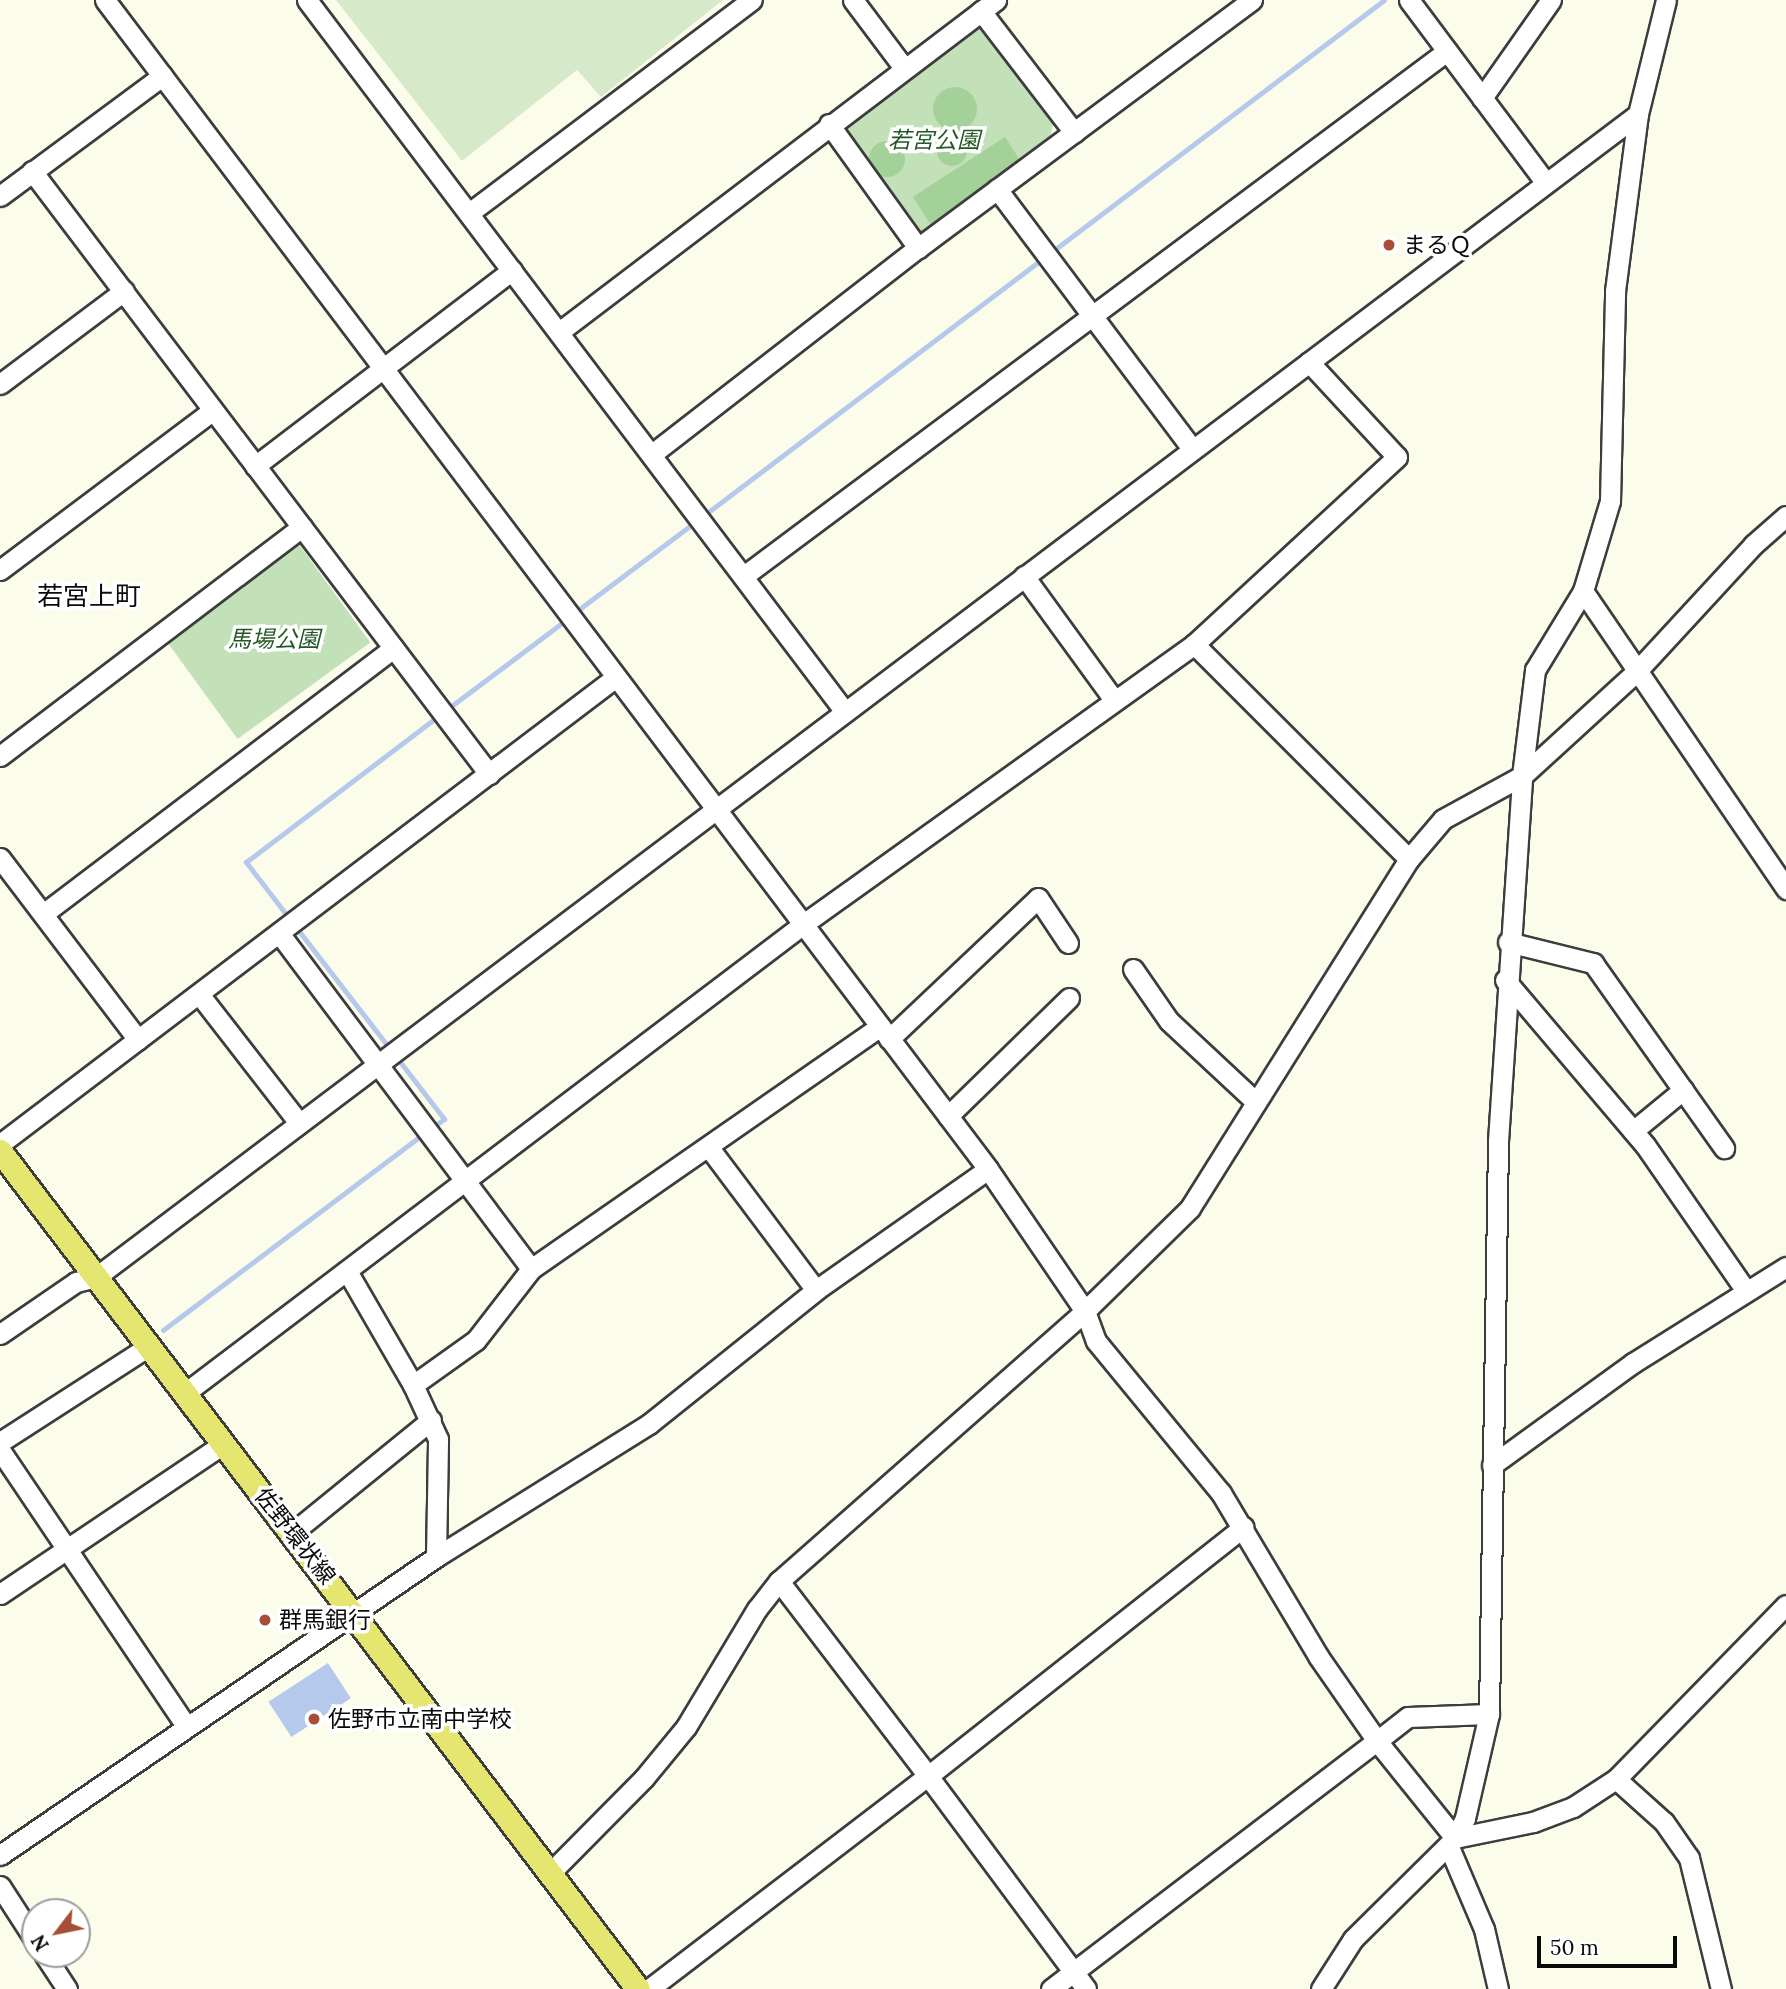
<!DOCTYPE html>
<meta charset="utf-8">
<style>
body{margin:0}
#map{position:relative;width:1786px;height:1989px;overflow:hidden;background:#fbfcea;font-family:Lora,"Noto Sans JP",serif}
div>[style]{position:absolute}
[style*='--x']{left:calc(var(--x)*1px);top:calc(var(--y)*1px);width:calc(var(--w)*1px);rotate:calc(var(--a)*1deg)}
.green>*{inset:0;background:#c3e1b9;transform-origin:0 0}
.forest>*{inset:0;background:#a4d09a;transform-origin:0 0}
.round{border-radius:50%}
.pitch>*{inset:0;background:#d6eac9}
.water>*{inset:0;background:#b5c9ed;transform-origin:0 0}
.stream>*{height:5px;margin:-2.5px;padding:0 2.5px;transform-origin:2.5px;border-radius:2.5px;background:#b5c9ed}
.roads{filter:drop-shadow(2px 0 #3d3d3d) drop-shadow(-2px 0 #3d3d3d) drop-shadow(0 2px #3d3d3d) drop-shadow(0 -2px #3d3d3d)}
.minor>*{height:19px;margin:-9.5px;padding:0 9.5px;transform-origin:9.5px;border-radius:9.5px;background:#fff}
.major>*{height:23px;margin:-11.5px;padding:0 11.5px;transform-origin:11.5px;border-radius:11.5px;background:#e4e670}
.dots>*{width:19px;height:19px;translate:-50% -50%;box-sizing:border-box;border:4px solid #fff;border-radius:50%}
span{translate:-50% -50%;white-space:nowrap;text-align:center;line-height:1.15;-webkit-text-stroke:7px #fff;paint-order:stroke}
.park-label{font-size:23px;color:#245827;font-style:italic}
.poi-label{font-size:23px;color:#0a0a0a}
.left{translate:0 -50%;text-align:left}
.street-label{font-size:23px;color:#0a0a0a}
.quarter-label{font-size:26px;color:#0a0a0a}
.north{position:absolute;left:21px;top:1898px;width:70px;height:70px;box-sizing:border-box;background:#fff;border:2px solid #9d9d9d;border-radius:50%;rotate:238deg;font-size:19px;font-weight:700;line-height:28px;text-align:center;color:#0a0a0a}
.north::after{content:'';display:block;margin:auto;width:24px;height:32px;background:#a64e36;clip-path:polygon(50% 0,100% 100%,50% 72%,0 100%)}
.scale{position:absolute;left:1537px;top:1936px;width:140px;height:32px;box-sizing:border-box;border:4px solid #0a0a0a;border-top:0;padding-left:9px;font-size:21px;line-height:24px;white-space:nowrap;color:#0a0a0a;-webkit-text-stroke:5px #fff;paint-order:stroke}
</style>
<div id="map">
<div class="green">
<div style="clip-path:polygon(971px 25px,985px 30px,1053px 123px,1050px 140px,918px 243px,833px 125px)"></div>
<div style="left:298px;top:543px;width:123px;height:164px;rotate:54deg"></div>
</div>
<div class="forest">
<div class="round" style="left:933px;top:87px;width:44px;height:44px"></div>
<div class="round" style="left:937px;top:136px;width:30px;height:30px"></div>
<div style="left:1005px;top:137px;width:37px;height:110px;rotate:57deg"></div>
<div class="round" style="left:869px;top:141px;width:36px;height:36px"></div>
</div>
<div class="pitch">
<div style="clip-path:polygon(336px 0,723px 0,601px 97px,577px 70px,462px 161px)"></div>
</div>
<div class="water">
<div style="left:328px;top:1663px;width:42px;height:71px;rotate:57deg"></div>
</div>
<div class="stream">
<div style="--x:703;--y:516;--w:854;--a:-37.15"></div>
<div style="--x:574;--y:613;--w:151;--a:-36.9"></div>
<div style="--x:446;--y:710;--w:151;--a:-36.9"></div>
<div style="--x:289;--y:918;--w:71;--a:-127.5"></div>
<div style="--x:246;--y:862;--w:241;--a:-37.2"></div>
<div style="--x:295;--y:926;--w:244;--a:52.3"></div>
<div style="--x:444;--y:1119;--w:16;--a:145"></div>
<div style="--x:163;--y:1330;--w:326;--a:-37"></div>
</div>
<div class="roads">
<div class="minor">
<div style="--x:105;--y:0;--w:1465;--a:52.93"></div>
<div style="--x:307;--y:0;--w:892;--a:52.92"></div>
<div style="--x:853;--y:0;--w:85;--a:53.1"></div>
<div style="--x:1409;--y:0;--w:227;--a:53.2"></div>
<div style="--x:981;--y:11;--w:153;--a:52.5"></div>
<div style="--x:1482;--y:98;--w:120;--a:-54.9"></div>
<div style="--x:829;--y:124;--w:153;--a:54.3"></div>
<div style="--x:32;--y:171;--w:757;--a:52.84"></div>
<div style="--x:997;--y:189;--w:325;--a:53.1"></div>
<div style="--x:0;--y:196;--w:202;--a:-36.5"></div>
<div style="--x:469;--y:213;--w:354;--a:-37"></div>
<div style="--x:559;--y:332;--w:549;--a:-37.22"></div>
<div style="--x:1309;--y:362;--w:129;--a:47.2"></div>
<div style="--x:1397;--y:457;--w:276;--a:137.3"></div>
<div style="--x:1194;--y:644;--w:304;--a:45"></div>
<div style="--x:0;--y:384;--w:155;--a:-36.9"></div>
<div style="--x:652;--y:454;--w:336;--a:-37.8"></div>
<div style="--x:918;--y:248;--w:416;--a:-36.6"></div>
<div style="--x:255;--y:466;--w:323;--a:-37.3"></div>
<div style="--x:0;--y:570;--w:266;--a:-36.9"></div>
<div style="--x:745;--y:575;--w:876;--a:-36.74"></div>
<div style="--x:1024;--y:576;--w:153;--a:54"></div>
<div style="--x:1583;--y:591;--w:361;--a:55.7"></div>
<div style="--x:0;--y:756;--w:379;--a:-37.2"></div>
<div style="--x:0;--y:858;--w:228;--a:52.8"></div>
<div style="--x:43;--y:914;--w:440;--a:-37.2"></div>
<div style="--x:279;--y:933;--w:420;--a:53.1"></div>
<div style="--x:1508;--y:942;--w:88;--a:13.9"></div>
<div style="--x:1593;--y:963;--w:227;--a:54.7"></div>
<div style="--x:1133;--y:969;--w:63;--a:55.3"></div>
<div style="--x:1169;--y:1021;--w:119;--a:43"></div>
<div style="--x:1505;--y:980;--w:216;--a:49.7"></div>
<div style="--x:1645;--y:1145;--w:178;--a:55.3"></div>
<div style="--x:199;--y:994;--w:163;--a:52.2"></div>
<div style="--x:889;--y:1039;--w:205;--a:-43.4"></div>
<div style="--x:1038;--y:898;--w:54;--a:56.3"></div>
<div style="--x:948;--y:1116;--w:169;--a:-44.3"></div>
<div style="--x:1633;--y:1131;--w:65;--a:-39.4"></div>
<div style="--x:0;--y:1144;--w:773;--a:-37.17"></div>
<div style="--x:710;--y:1149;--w:176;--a:53.1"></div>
<div style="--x:347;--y:1271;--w:132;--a:59.9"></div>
<div style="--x:0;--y:1334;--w:92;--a:-34.4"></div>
<div style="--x:76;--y:1282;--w:21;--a:-14"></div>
<div style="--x:96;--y:1277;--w:1931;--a:-37.02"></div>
<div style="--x:185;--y:1393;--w:774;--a:-37.18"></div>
<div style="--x:802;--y:925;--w:482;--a:-35.6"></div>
<div style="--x:0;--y:1442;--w:177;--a:-32.8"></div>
<div style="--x:0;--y:1450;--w:333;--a:56"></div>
<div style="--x:1492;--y:1465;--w:174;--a:-35.9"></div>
<div style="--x:1633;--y:1363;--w:181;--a:-32.1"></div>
<div style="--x:292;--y:1533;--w:179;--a:-39.1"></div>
<div style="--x:436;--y:1557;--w:118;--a:-89"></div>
<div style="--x:438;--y:1439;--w:60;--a:-114.8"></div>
<div style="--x:413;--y:1385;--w:77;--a:-35.5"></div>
<div style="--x:476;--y:1340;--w:90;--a:-52.2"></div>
<div style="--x:531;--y:1269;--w:425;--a:-34.8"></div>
<div style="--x:779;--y:1581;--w:245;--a:52.6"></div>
<div style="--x:928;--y:1776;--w:402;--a:-38.3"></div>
<div style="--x:0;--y:1594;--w:269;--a:-33.9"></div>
<div style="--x:1616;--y:1779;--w:64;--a:41.9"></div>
<div style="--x:1664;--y:1822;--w:44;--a:55.2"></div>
<div style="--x:1689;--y:1858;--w:135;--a:76.3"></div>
<div style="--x:1449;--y:1847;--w:89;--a:66.9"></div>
<div style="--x:1484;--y:1929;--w:62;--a:76.9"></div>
<div style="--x:0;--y:1855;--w:528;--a:-34.35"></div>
<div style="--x:436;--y:1557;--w:251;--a:-32"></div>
<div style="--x:649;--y:1424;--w:214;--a:-38.7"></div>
<div style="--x:816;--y:1290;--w:210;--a:-35.1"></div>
<div style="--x:988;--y:1169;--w:172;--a:55.7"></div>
<div style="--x:1085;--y:1311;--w:32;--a:70"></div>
<div style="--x:1096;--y:1341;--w:197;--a:50.6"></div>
<div style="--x:1221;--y:1493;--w:190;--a:59.2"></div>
<div style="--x:1318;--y:1656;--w:103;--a:55.2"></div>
<div style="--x:1377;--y:1741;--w:39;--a:-38"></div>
<div style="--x:1408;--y:1717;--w:81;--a:-2.1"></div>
<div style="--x:552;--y:1871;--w:131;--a:-45.3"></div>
<div style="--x:644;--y:1778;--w:66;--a:-50.5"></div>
<div style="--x:686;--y:1727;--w:138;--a:-59"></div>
<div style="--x:757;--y:1609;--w:36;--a:-52"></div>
<div style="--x:779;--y:1581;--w:408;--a:-41.4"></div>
<div style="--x:1085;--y:1311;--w:147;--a:-44.4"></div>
<div style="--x:1190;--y:1208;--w:412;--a:-57.9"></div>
<div style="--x:1409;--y:859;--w:52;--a:-49.6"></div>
<div style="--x:1443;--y:819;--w:90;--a:-28.6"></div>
<div style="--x:1522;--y:776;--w:154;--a:-42.4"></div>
<div style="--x:1636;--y:672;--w:173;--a:-47.3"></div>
<div style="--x:1753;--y:545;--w:44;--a:-41.3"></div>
<div style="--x:0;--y:1886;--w:64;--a:57.1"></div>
<div style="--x:44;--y:1954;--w:42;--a:56.7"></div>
<div style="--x:649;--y:1989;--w:351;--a:-37.4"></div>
<div style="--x:928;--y:1776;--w:265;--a:53.4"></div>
<div style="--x:1051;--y:1989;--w:410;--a:-37.3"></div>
<div style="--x:1377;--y:1741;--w:124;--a:51.2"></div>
<div style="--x:1455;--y:1838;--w:80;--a:-11.6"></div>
<div style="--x:1533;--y:1822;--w:43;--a:-20.6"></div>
<div style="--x:1573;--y:1807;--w:51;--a:-33.1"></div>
<div style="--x:1616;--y:1779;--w:243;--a:-45.7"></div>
<div style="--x:1321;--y:1989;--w:59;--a:-57.4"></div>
<div style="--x:1353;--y:1939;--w:144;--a:-44.7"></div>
<div style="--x:1455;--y:1838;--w:22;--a:-63"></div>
<div style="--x:1465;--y:1818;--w:107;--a:-77"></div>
<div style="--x:1489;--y:1714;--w:573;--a:-89.1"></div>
<div style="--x:1498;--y:1141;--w:366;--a:-86.2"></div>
<div style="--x:1522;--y:776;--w:107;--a:-83"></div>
<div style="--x:1535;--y:670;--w:92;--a:-58.7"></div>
<div style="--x:1583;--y:591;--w:94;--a:-73.3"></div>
<div style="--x:1610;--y:501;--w:210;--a:-88.6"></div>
<div style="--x:1615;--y:291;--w:178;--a:-82.6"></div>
<div style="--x:1638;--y:114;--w:117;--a:-76.2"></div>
</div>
<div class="major">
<div style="--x:0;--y:1151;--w:1053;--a:52.72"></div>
</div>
</div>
<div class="dots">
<div style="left:1389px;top:245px;background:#a64e36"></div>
<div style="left:265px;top:1620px;background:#a64e36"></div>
<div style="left:314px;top:1719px;background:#a64e36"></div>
</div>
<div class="park-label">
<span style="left:934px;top:140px">若宮公園</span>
<span style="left:274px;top:639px">馬場公園</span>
</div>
<div class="poi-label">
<span class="left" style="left:1403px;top:245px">まるＱ</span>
<span class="left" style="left:279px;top:1620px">群馬銀行</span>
<span class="left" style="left:328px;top:1719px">佐野市立南中学校</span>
</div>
<div class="street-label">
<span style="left:295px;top:1536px;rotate:52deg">佐野環状線</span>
</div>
<div class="quarter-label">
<span style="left:89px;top:596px">若宮上町</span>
</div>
<div class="north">N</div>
<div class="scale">50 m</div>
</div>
